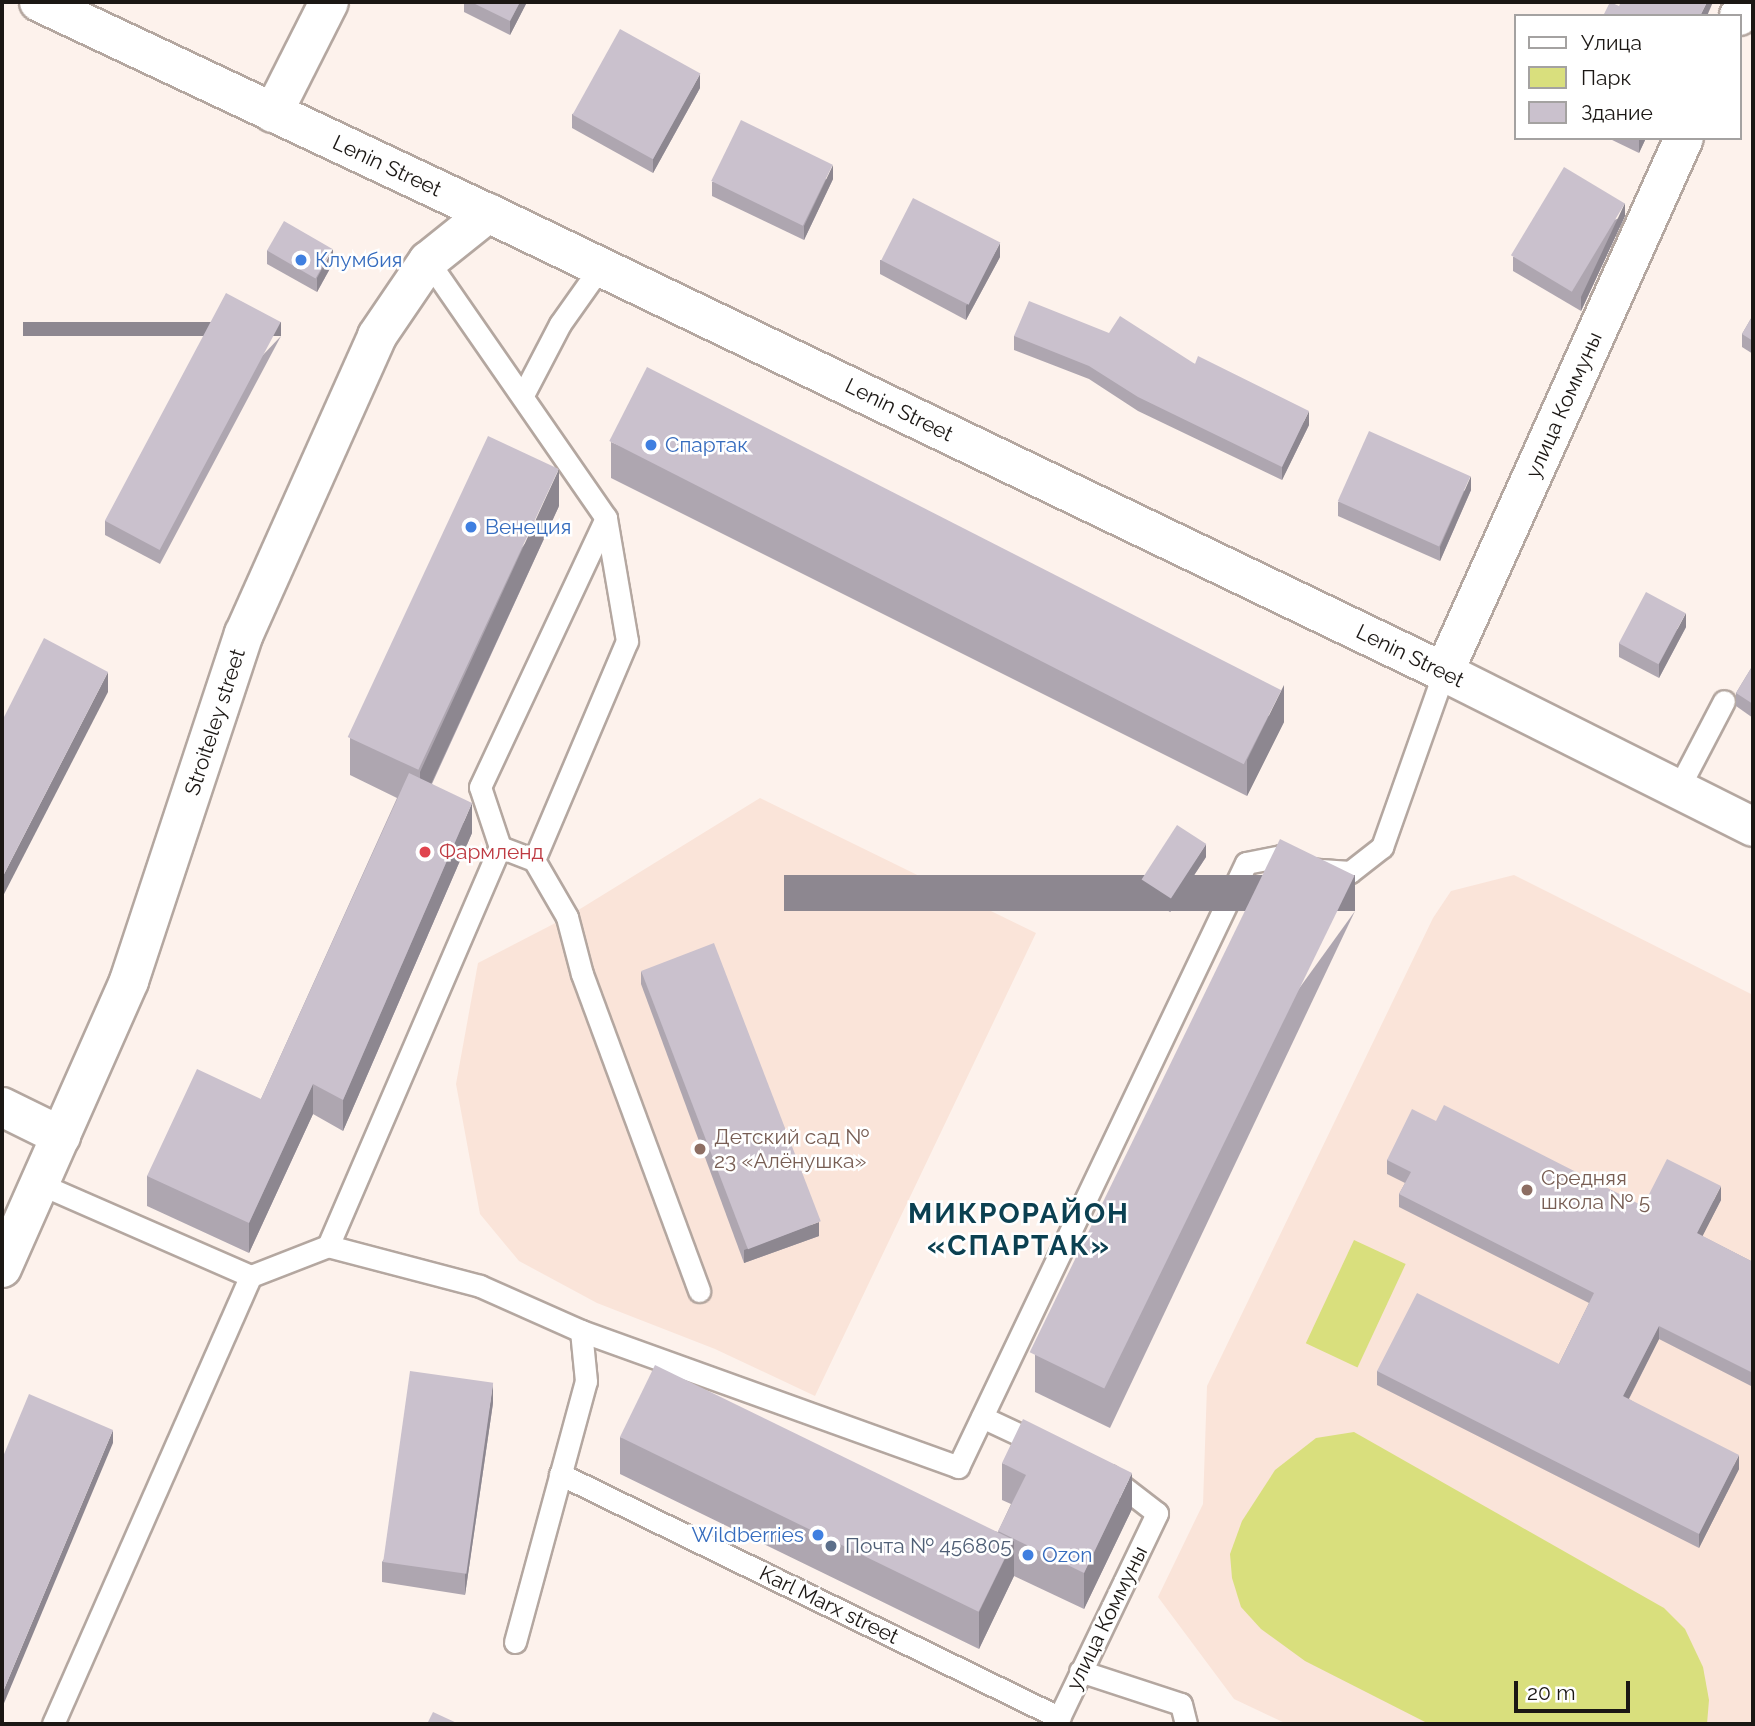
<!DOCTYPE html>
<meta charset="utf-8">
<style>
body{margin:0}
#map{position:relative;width:1755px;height:1726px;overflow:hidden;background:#fdf2ec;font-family:Raleway,sans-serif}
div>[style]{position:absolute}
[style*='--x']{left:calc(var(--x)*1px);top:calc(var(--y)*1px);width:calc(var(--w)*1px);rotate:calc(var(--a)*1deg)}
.built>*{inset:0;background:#fae4d9}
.green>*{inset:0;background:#d9df7d;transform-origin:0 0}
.roads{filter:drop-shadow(2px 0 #b4a7a0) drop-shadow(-2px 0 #b4a7a0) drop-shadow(0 2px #b4a7a0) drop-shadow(0 -2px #b4a7a0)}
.service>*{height:21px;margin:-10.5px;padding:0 10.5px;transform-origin:10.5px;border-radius:10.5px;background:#fff}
.minor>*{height:38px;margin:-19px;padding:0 19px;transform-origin:19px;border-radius:19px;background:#fff}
.tertiary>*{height:38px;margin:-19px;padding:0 19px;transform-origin:19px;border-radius:19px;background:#fff}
.secondary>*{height:38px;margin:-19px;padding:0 19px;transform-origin:19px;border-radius:19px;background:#fff}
.wall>*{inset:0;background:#aea6b0}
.shaded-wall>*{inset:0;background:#8d8790;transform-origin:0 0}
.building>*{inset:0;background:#cac1cd;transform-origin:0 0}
.dots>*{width:19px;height:19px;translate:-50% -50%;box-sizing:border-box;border:4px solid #fff;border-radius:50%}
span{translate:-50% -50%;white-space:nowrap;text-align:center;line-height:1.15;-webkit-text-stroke:5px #fff;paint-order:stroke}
.street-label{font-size:21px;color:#1b1714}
.shop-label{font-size:21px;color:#366cbe}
.left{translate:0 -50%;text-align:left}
.right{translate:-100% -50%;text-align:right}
.health-label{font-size:21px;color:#be3a42}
.education-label{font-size:21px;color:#785e54}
.service-label{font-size:21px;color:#4e5e75}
.district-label{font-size:28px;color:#0b4051;font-weight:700;letter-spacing:2px}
.frame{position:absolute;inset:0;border:4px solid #1b1714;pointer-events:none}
.legend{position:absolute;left:1514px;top:14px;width:228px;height:126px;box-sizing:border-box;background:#fff;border:2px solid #a4a2a1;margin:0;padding:9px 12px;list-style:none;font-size:21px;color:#1b1714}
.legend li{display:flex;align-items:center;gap:14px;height:35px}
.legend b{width:35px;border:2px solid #a4a2a1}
.scale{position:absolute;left:1514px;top:1681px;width:116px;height:32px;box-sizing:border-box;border:4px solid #1b1714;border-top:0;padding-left:9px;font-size:21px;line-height:24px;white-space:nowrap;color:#1b1714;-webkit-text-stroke:5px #fff;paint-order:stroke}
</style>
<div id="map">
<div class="built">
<div style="clip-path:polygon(760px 798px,1036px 933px,815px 1396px,715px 1349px,597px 1303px,519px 1261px,480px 1214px,456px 1084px,478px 963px,567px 917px)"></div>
<div style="clip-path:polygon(1514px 875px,1753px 995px,1753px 1724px,1287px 1724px,1234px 1699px,1158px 1597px,1203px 1504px,1207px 1386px,1433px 918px,1451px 891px)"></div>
</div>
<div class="green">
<div style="left:1354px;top:1240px;width:57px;height:114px;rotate:25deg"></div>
<div style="clip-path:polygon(1354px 1432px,1664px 1608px,1685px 1629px,1703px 1667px,1709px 1700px,1707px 1724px,1429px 1724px,1305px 1661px,1261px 1629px,1241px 1607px,1232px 1578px,1230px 1554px,1242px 1521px,1275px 1470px,1316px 1438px)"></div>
</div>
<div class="roads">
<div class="service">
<div style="--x:523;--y:395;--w:80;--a:-62.5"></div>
<div style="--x:560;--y:324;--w:71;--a:-54.7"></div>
<div style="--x:1678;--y:789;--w:99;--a:-62.4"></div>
<div style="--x:500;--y:847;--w:36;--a:21"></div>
<div style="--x:534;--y:860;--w:66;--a:59.9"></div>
<div style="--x:567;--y:917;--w:59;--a:75.3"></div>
<div style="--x:582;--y:974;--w:338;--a:69.7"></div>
<div style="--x:534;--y:860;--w:238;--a:-67"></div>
<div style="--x:627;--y:641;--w:125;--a:-99.7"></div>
<div style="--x:40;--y:1184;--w:230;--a:23.6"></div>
<div style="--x:251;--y:1276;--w:83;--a:-21.3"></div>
<div style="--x:328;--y:1246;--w:157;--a:14.7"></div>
<div style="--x:480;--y:1286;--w:111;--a:24"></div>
<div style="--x:581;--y:1331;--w:401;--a:19.8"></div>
<div style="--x:958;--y:1467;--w:669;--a:-64.51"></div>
<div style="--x:1246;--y:863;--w:36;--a:-11"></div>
<div style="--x:1281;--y:856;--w:28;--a:27"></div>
<div style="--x:1306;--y:869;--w:44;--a:3.9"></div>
<div style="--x:1350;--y:872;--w:41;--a:-38"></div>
<div style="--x:1382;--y:847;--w:186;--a:-70.5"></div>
<div style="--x:328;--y:1246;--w:434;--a:-66.7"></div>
<div style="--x:500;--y:847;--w:63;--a:-108.4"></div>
<div style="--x:480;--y:787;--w:297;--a:-64.9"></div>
<div style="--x:606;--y:518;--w:313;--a:-124.7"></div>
<div style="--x:982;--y:1417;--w:66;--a:25"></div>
<div style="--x:560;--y:1474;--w:556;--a:26.01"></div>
<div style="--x:515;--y:1642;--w:270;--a:-74.8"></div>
<div style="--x:586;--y:1381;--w:50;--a:-95.7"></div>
<div style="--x:1080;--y:1671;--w:106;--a:18.1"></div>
<div style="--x:1181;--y:1704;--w:21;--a:76"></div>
<div style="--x:53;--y:1724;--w:490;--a:-66.2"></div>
<div style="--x:1056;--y:1724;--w:234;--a:-64.4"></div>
<div style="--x:1157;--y:1513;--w:61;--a:-142.4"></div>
</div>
<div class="minor">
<div style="--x:1739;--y:16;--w:16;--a:-63"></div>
<div style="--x:273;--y:113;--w:124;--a:-63.2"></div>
<div style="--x:1444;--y:672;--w:585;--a:-65.8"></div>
<div style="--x:2;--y:1107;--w:66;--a:26.2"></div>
</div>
<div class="tertiary">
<div style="--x:2;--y:1268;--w:314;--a:-66.1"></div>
<div style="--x:129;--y:981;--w:366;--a:-71.7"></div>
<div style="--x:244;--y:634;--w:326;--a:-65.9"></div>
<div style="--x:377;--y:336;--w:91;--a:-55.8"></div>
<div style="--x:428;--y:261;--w:77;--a:-38.7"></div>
</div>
<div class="secondary">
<div style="--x:39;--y:2;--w:496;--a:25.2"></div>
<div style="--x:488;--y:213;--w:1060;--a:25.65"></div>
<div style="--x:1444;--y:672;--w:346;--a:26.6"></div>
</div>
</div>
<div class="wall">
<div style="clip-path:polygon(464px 2px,527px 2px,510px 35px,464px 12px)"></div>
<div style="clip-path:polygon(700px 88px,653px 173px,572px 128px,572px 114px)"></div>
<div style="clip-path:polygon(1608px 138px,1646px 138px,1639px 153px)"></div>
<div style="clip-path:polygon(833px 179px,804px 240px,712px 196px,712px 182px)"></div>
<div style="clip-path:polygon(1625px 216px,1581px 311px,1513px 271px,1513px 257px)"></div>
<div style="clip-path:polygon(267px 250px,333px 263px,317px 292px,267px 264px)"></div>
<div style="clip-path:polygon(1000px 257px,966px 320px,880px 274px,880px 260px)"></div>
<div style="clip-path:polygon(1753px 315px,1753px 354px,1742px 347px,1742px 334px)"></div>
<div style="clip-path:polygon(1109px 333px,1195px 364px,1309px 425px,1282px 480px,1138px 411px,1089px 379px,1014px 350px,1014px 336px)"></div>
<div style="clip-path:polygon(281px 336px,160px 564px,105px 535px,105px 521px)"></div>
<div style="clip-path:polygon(611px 442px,1284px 722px,1247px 796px,611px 478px)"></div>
<div style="clip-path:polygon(1471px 490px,1440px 561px,1338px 516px,1338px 502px)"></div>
<div style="clip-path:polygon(559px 506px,432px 784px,472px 833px,343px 1131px,313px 1114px,249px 1253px,147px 1206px,147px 1176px,261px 1099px,397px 798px,350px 775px,350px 738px)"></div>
<div style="clip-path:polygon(1686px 627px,1659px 678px,1619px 657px,1619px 643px)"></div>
<div style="clip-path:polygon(1753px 665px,1753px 718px,1736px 706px,1736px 693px)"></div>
<div style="clip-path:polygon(1206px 857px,1170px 912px,1142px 893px,1142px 880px)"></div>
<div style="clip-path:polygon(1355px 911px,1110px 1428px,1035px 1392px,1035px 1355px)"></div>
<div style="clip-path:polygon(641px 971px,819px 1236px,744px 1263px,641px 984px)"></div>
<div style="clip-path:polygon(1436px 1121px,1643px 1206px,1721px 1200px,1702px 1236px,1753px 1262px,1753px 1387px,1659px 1339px,1629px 1399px,1739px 1469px,1699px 1548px,1377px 1385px,1377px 1371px,1559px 1364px,1589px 1303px,1399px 1207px,1399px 1194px,1405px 1183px,1387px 1174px,1387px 1160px)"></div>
<div style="clip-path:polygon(493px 1403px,465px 1595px,382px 1582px,382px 1562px)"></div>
<div style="clip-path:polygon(620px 1437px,998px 1532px,1011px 1504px,1002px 1500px,1002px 1463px,1132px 1509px,1084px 1609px,1014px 1576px,979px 1649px,620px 1474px)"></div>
</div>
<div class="shaded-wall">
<div style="clip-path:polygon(520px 2px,527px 2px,510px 35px,510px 21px)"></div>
<div style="clip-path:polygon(1707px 2px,1713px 2px,1707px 16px,1700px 16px)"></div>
<div style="clip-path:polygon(700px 74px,700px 88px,653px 173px,653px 159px)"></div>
<div style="clip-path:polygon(1639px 138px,1646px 138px,1639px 153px)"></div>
<div style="clip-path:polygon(833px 165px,833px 179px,804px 240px,804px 226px)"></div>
<div style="clip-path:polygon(1625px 203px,1625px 216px,1581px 311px,1581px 297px)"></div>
<div style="clip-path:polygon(1000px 243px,1000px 257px,966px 320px,966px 306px)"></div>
<div style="clip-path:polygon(333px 249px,333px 263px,317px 292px,317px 278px)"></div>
<div style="left:281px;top:322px;width:14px;height:258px;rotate:90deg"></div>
<div style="clip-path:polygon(1309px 411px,1309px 425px,1282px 480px,1282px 467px)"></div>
<div style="clip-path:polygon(559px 469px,559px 506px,420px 808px,420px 772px)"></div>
<div style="clip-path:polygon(1471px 476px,1471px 490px,1440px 561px,1440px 547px)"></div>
<div style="clip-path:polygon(1686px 613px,1686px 627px,1659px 678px,1659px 664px)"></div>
<div style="clip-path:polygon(108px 672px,108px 692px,2px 898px,2px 878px)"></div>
<div style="clip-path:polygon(1284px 685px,1284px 722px,1247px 796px,1247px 760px)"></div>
<div style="clip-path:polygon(472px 803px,472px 833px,343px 1131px,343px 1100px)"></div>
<div style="clip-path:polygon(1206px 844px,1206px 857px,1170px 912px,1170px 898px)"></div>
<div style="left:1355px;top:875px;width:36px;height:571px;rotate:90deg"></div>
<div style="clip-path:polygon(313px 1084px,313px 1114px,249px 1253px,249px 1223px)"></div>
<div style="clip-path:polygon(1721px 1186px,1721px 1200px,1697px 1247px,1697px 1233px)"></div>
<div style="clip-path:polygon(819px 1222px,819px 1236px,744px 1263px,744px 1250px)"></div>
<div style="clip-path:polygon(1659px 1326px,1659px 1339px,1623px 1410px,1623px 1396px)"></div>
<div style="clip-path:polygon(493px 1383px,493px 1403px,465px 1595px,465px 1575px)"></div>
<div style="clip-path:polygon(113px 1430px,113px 1443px,2px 1708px,2px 1694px)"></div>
<div style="clip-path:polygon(1739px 1455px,1739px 1469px,1699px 1548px,1699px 1534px)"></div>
<div style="clip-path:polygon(1132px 1473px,1132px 1509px,1084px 1609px,1084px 1573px)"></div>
<div style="clip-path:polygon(1014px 1540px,1014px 1576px,979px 1649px,979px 1612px)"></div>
</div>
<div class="building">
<div style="clip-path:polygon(471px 2px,520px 2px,510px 21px)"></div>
<div style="clip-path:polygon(1610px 2px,1619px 6px,1621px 2px,1707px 2px,1700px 16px,1603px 16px)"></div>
<div style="left:620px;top:29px;width:92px;height:98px;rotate:29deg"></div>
<div style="left:741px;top:120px;width:102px;height:68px;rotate:26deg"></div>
<div style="left:1564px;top:167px;width:71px;height:103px;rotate:31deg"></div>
<div style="left:913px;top:198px;width:98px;height:70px;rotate:27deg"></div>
<div style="left:284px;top:221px;width:56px;height:34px;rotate:30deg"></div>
<div style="left:226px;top:293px;width:62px;height:258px;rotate:28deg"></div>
<div style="clip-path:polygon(1029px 301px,1109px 333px,1120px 316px,1195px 364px,1198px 356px,1309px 411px,1282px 467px,1138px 397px,1089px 366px,1014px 336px)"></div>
<div style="clip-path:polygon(1753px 315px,1753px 341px,1742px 334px)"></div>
<div style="left:647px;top:367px;width:712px;height:83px;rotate:27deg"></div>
<div style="left:1369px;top:431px;width:111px;height:77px;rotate:24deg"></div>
<div style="left:488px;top:436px;width:78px;height:332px;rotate:25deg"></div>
<div style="left:1646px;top:592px;width:45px;height:58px;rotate:28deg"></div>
<div style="clip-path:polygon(44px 638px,108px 672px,2px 878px,2px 721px)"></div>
<div style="clip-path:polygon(1753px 665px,1753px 704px,1736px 693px)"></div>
<div style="clip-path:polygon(409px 773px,472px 803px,343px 1100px,313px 1084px,249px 1223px,147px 1176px,197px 1069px,261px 1099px)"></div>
<div style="left:1177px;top:825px;width:35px;height:65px;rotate:33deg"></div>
<div style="left:1280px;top:839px;width:83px;height:571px;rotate:26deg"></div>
<div style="left:714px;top:943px;width:298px;height:78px;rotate:69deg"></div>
<div style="clip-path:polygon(1444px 1105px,1643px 1206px,1667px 1159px,1721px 1186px,1697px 1233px,1753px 1262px,1753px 1373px,1659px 1326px,1623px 1396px,1739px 1455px,1699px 1534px,1377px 1371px,1417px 1293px,1559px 1364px,1594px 1293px,1399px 1194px,1411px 1172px,1387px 1160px,1412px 1109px,1436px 1121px)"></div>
<div style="left:655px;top:1365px;width:399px;height:80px;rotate:26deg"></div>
<div style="left:410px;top:1371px;width:84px;height:193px;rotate:8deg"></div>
<div style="clip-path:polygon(29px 1394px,113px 1430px,2px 1694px,2px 1459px)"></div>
<div style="clip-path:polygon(1023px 1419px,1132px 1473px,1084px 1573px,998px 1531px,1026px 1475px,1002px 1463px)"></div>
<div style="clip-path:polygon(433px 1712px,459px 1724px,427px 1724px)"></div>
</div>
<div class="dots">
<div style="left:301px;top:260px;background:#3f7fe0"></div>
<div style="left:651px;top:445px;background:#3f7fe0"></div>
<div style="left:471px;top:527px;background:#3f7fe0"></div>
<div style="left:425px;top:852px;background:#e0444e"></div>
<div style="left:700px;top:1149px;background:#8d6e63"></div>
<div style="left:1527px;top:1190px;background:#8d6e63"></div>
<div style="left:818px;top:1535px;background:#3f7fe0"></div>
<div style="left:831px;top:1546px;background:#5c6f8a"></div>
<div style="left:1028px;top:1555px;background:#3f7fe0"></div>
</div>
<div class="street-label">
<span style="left:387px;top:166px;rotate:25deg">Lenin Street</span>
<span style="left:1564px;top:405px;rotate:-66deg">улица Коммуны</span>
<span style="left:899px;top:410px;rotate:26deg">Lenin Street</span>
<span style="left:1410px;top:656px;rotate:26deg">Lenin Street</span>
<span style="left:215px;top:722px;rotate:-72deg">Stroiteley street</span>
<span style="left:829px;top:1605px;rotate:26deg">Karl Marx street</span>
<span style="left:1107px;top:1618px;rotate:-64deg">улица Коммуны</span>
</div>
<div class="shop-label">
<span class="left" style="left:315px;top:260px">Клумбия</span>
<span class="left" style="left:665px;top:445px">Спартак</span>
<span class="left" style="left:485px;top:527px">Венеция</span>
<span class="right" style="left:804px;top:1535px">Wildberries</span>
<span class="left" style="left:1042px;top:1555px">Ozon</span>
</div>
<div class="health-label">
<span class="left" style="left:439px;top:852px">Фармленд</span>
</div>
<div class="education-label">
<span class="left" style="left:714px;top:1149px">Детский сад №<br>23 «Алёнушка»</span>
<span class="left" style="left:1541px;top:1190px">Средняя<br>школа № 5</span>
</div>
<div class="service-label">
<span class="left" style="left:845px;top:1546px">Почта № 456805</span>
</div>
<div class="district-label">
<span style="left:1019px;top:1230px">МИКРОРАЙОН<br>«СПАРТАК»</span>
</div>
<div class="frame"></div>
<ul class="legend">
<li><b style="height:9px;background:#fff"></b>Улица</li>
<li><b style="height:19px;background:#d9df7d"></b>Парк</li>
<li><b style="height:19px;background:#cac1cd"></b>Здание</li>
</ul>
<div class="scale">20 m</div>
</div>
